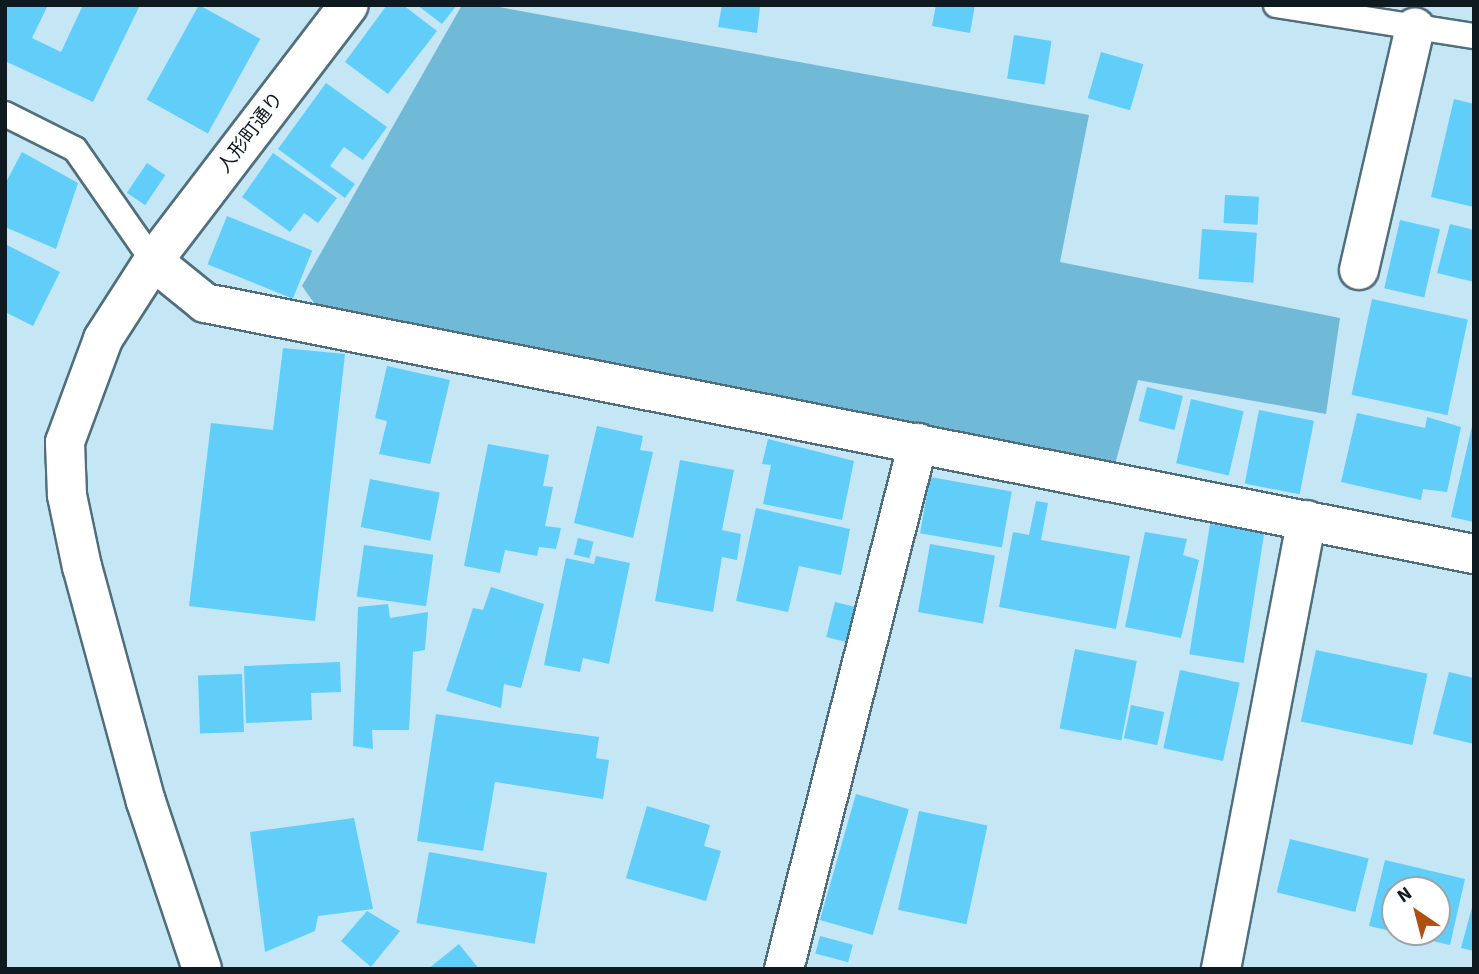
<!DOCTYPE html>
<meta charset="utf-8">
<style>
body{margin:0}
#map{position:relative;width:1479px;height:974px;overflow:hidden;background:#c4e6f5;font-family:"Source Sans 3","Noto Sans JP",sans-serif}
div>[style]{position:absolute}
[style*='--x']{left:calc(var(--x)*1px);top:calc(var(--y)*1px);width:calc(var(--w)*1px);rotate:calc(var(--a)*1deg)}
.green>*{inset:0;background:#70b9d7}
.building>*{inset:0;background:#60cef9;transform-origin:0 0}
.roads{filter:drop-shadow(2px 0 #506e7b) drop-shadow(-2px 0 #506e7b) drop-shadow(0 2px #506e7b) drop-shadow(0 -2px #506e7b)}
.lane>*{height:24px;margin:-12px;padding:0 12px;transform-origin:12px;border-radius:12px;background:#fff}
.street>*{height:38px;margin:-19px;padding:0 19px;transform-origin:19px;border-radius:19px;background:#fff}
.secondary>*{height:38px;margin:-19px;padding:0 19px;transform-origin:19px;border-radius:19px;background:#fff}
span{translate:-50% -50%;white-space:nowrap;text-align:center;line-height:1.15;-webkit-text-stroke:7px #fff;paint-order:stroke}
.street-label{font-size:19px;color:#0e1a20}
.frame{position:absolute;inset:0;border:7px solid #0e1a20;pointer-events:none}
.north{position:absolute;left:1381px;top:876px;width:70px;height:70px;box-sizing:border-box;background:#fff;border:2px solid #9fa3a6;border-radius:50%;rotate:325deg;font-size:19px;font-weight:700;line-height:28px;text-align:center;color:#0e1a20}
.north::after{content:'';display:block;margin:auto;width:24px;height:32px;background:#b04f11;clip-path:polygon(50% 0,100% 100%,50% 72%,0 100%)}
</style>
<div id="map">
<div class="green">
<div style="clip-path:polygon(462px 5px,488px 5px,1089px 115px,1060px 262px,1340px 318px,1326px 414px,1138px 380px,1114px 468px,317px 307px,302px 286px)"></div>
</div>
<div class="building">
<div style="clip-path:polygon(5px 5px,48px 5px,32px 38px,61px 52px,83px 5px,140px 5px,93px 102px,5px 61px)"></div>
<div style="left:199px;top:5px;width:70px;height:108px;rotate:29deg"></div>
<div style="clip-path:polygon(387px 5px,403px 5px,437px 31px,388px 94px,345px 62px)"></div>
<div style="clip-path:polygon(417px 5px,457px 5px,442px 24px)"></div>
<div style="clip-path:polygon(722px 5px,760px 7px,757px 33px,718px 27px)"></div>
<div style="clip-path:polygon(936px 5px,975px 5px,970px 33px,932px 26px)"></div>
<div style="left:1014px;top:35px;width:38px;height:44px;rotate:9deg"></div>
<div style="left:1101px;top:52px;width:44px;height:48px;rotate:16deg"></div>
<div style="clip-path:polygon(326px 83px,387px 127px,363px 160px,344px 147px,330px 166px,355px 184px,345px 198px,278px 149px)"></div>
<div style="clip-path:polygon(1454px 99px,1474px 104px,1474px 207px,1431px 197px)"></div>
<div style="clip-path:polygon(22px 152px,78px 183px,56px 249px,5px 227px,5px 184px)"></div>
<div style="clip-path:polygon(273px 153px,337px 198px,318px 223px,304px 213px,290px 232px,242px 197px)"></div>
<div style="left:147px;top:163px;width:22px;height:36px;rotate:34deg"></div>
<div style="left:1225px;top:195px;width:34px;height:28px;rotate:3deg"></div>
<div style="left:227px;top:216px;width:92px;height:52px;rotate:22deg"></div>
<div style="left:1400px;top:220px;width:41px;height:70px;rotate:13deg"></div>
<div style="clip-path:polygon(1450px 224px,1474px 230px,1474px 282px,1437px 273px)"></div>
<div style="left:1202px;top:229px;width:55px;height:50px;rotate:4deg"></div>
<div style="clip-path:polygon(5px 244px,60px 272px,33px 326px,5px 312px)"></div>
<div style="left:1372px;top:299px;width:98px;height:98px;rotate:12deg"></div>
<div style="clip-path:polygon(283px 348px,345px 354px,315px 621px,189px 606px,211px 423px,273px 430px)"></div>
<div style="clip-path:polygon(387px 366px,450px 380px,430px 464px,379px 454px,387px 421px,375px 418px)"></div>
<div style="left:1147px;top:387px;width:37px;height:35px;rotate:14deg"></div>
<div style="left:1191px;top:399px;width:54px;height:66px;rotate:13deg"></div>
<div style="left:1259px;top:410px;width:56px;height:75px;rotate:11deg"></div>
<div style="clip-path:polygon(1357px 413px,1425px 428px,1427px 417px,1461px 427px,1447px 492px,1423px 489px,1421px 500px,1341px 482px)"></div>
<div style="clip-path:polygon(1473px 422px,1474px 422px,1474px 522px,1451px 517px)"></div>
<div style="clip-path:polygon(597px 426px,643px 436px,640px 450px,653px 452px,633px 538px,574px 523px)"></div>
<div style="clip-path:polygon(768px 439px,854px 461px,842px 520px,763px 504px,771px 465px,762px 464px)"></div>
<div style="clip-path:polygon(488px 444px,549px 455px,543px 486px,553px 487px,545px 526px,561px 528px,556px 549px,539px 547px,537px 556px,505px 550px,500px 573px,464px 566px)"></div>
<div style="clip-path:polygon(680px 460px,734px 470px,722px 530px,741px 534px,737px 560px,722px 557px,713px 612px,655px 601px)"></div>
<div style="left:930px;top:477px;width:83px;height:57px;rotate:10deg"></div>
<div style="left:370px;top:479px;width:71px;height:49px;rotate:11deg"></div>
<div style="clip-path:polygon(1036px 501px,1048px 503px,1041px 540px,1130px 556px,1116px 629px,999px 607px,1013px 532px,1029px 535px)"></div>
<div style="clip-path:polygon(756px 508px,850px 529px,841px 575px,799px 566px,788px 612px,736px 601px)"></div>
<div style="left:1210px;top:524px;width:55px;height:132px;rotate:9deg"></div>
<div style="clip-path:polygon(1145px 532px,1187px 539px,1183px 555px,1199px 560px,1181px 638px,1125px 627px)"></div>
<div style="left:578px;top:538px;width:16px;height:17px;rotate:14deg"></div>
<div style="left:930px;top:544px;width:66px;height:69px;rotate:10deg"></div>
<div style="left:364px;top:545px;width:70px;height:52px;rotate:8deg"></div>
<div style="clip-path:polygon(596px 556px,630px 563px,609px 664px,583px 658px,580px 672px,544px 665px,566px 558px,594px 564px)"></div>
<div style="clip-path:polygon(491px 587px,544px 604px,521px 688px,504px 684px,501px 708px,446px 691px,473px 608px,483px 610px)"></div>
<div style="left:835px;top:602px;width:29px;height:36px;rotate:14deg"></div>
<div style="clip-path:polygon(388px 604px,390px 618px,428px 612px,425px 650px,413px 652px,409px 730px,372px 730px,373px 749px,353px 746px,358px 607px)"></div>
<div style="left:1075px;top:649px;width:63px;height:81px;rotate:11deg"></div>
<div style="left:1316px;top:650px;width:114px;height:73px;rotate:12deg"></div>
<div style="clip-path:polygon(340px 662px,341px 692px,311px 693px,312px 720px,246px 723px,244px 666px)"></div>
<div style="left:1180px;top:670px;width:61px;height:80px;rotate:12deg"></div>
<div style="clip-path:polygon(1449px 672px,1474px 678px,1474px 744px,1433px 734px)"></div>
<div style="left:242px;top:674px;width:58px;height:44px;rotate:88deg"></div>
<div style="left:1131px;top:705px;width:34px;height:34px;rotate:12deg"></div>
<div style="clip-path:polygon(436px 714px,599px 737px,596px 758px,609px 760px,603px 799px,495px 782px,483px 851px,417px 841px)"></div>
<div style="left:856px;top:794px;width:55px;height:131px;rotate:16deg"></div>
<div style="clip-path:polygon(647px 806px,710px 825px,704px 846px,721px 851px,706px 901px,626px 878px)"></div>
<div style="left:919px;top:811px;width:70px;height:101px;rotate:12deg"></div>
<div style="clip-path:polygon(354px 818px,373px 909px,318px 916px,315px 931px,265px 952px,250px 832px)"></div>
<div style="left:1290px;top:839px;width:81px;height:55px;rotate:14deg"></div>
<div style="left:429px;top:852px;width:120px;height:72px;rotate:10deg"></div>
<div style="clip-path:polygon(1385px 860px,1465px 879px,1450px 945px,1398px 933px,1437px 932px,1437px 890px,1395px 890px,1395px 932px,1369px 926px)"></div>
<div style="clip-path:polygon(1474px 900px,1474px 951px,1461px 948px)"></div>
<div style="clip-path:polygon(367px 911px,400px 931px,371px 967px,341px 941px)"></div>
<div style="left:820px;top:936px;width:34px;height:18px;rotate:15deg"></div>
<div style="clip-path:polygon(459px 944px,479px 969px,428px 969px)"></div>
</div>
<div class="roads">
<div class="lane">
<div style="--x:1276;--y:5;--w:200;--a:8.9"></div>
<div style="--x:5;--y:114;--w:78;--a:26.6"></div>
<div style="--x:75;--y:149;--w:136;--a:55.1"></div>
</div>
<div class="street">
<div style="--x:153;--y:261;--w:67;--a:38.9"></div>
<div style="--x:205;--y:303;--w:1294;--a:11.19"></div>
<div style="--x:1359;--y:270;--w:249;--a:-77"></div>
<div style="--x:784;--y:969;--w:543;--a:-75.71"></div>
<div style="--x:1221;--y:969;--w:457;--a:-79.2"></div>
</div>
<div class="secondary">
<div style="--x:202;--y:969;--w:176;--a:-108.5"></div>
<div style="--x:146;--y:802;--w:244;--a:-105.2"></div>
<div style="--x:82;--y:567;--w:74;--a:-101.8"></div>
<div style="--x:67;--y:495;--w:53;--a:-92.2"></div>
<div style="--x:65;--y:442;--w:110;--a:-69.7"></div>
<div style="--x:103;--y:339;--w:93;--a:-57.3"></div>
<div style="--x:153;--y:261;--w:322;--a:-52.6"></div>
</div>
</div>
<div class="street-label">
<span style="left:251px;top:133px;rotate:-53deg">人形町通り</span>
</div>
<div class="frame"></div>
<div class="north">N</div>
</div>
